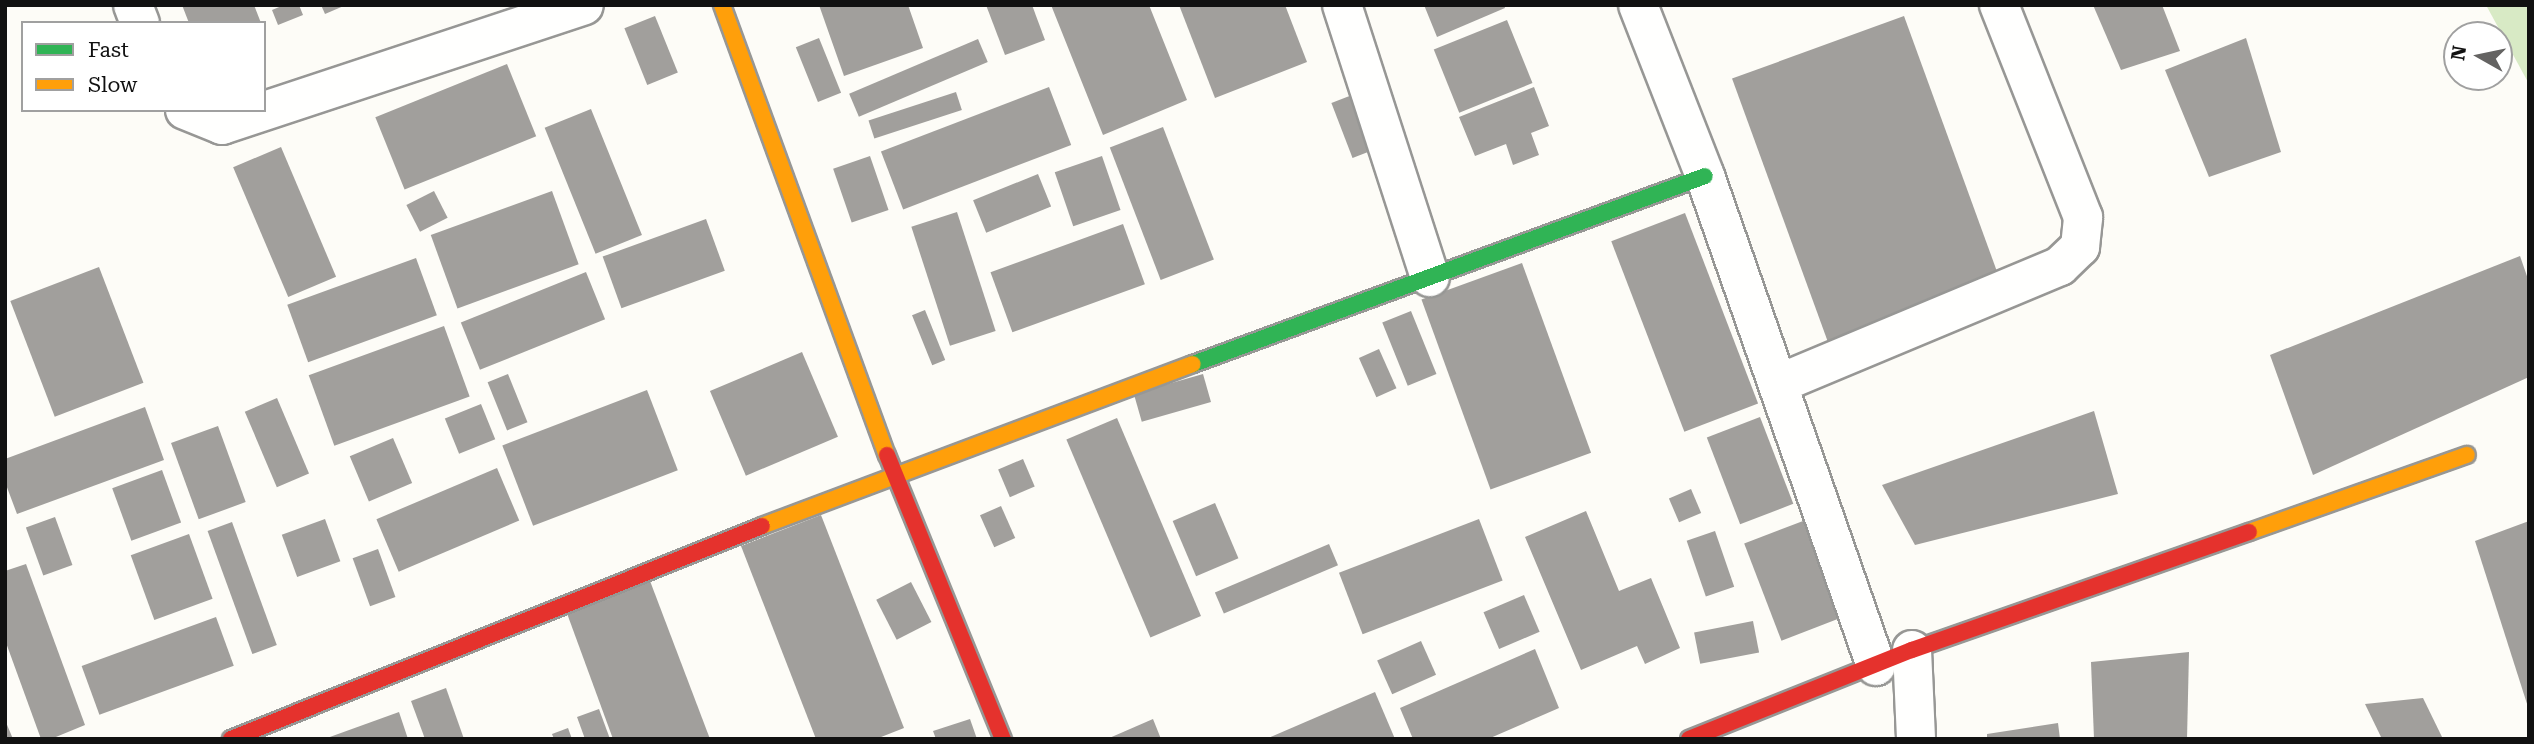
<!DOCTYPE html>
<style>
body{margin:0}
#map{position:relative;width:2534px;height:744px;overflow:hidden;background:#fdfcf7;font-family:"Roboto Serif",serif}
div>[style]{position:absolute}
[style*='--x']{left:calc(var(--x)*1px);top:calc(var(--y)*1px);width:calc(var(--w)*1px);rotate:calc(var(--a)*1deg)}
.forest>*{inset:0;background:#d8eac5}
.building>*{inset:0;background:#a19f9c;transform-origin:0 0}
.roads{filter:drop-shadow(2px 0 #979795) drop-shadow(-2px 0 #979795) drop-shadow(0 2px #979795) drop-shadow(0 -2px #979795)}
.street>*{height:38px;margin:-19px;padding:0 19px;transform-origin:19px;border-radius:19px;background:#fffffe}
.fast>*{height:16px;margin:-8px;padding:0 8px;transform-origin:8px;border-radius:8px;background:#30b455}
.slow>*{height:16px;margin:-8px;padding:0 8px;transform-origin:8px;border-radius:8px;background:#ff9f0a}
.jam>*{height:16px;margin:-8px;padding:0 8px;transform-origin:8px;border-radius:8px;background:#e5322d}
span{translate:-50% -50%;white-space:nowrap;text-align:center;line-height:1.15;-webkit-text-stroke:7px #fff;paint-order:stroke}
.frame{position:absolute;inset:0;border:7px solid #111;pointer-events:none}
.legend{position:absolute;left:21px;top:21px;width:245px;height:91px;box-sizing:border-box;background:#fff;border:2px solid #a0a0a0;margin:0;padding:9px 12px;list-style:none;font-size:21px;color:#111}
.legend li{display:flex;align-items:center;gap:14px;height:35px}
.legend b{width:35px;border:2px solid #a0a0a0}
.north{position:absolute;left:2443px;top:21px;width:70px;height:70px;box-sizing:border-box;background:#fff;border:2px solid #a0a0a0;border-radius:50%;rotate:279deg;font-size:19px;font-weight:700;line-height:28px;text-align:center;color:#111}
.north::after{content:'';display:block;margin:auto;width:24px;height:32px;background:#646362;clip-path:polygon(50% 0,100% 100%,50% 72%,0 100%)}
</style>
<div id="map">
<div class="forest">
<div style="clip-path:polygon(2486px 5px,2529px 5px,2529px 84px)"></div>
</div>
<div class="building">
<div style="clip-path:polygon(182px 5px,254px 5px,261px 23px,189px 23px)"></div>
<div style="clip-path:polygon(284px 5px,299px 5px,303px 15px,278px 25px,272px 10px)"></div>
<div style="clip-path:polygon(321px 5px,346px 5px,325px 14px)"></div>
<div style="clip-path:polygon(819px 5px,908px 5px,923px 48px,844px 76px)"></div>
<div style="clip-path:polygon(986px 5px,1032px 5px,1045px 40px,1005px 55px)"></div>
<div style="clip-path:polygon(1051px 5px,1149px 5px,1187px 100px,1103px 135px)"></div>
<div style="clip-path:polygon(1179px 5px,1285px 5px,1307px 62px,1215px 98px)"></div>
<div style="clip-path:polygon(1424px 5px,1504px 5px,1505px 8px,1437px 37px)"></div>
<div style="clip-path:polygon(2093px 5px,2162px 5px,2180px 51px,2121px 70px)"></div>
<div style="left:655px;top:16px;width:61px;height:33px;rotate:68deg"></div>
<div style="left:1904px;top:16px;width:279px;height:183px;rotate:70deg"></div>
<div style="left:1507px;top:20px;width:68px;height:79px;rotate:68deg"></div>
<div style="left:819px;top:38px;width:59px;height:25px;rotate:68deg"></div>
<div style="clip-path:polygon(2246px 38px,2281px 152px,2209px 177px,2165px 70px)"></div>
<div style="left:978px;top:39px;width:25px;height:140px;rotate:67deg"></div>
<div style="left:507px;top:64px;width:78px;height:142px;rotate:68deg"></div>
<div style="left:1049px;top:87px;width:62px;height:180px;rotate:69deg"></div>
<div style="clip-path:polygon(1534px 87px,1549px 126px,1531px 133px,1539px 155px,1513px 165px,1506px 144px,1475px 156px,1459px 117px)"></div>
<div style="left:1365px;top:90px;width:59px;height:36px;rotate:69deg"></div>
<div style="left:956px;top:92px;width:19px;height:92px;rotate:72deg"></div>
<div style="left:591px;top:109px;width:136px;height:50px;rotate:68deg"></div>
<div style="left:1163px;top:127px;width:142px;height:57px;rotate:69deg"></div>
<div style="left:281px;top:147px;width:141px;height:52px;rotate:67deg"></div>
<div style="left:870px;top:156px;width:57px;height:39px;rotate:71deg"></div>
<div style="left:1102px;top:156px;width:57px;height:50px;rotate:71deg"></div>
<div style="left:1038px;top:174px;width:35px;height:70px;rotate:68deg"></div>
<div style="left:434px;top:191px;width:30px;height:31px;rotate:63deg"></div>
<div style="left:552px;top:191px;width:78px;height:129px;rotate:70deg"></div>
<div style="left:957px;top:212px;width:125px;height:48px;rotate:72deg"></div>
<div style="left:1685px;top:213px;width:204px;height:79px;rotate:69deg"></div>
<div style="left:706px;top:219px;width:55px;height:110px;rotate:70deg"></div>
<div style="left:1123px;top:224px;width:64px;height:141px;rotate:70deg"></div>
<div style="clip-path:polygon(2520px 256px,2529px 282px,2529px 377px,2313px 475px,2270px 355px)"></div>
<div style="left:416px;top:258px;width:61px;height:137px;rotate:70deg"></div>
<div style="left:1522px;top:263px;width:202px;height:107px;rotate:70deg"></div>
<div style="left:99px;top:267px;width:124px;height:95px;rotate:69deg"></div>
<div style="left:586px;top:272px;width:51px;height:135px;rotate:68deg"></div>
<div style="left:925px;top:310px;width:54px;height:14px;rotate:68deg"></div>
<div style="left:1411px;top:311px;width:68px;height:31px;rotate:68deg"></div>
<div style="left:444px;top:326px;width:75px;height:144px;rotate:70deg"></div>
<div style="left:1379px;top:349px;width:43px;height:22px;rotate:66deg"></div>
<div style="left:802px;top:352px;width:92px;height:100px;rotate:67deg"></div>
<div style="left:508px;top:374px;width:52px;height:22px;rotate:68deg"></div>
<div style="left:1203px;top:374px;width:29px;height:72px;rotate:74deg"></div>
<div style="left:647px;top:390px;width:86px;height:155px;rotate:69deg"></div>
<div style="left:277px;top:398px;width:82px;height:35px;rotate:67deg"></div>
<div style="left:481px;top:404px;width:38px;height:39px;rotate:68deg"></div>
<div style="clip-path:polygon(145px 407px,164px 460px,17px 514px,5px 482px,5px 459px)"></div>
<div style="clip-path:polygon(2094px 411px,2118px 494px,1915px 545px,1882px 485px)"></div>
<div style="left:1760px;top:417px;width:93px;height:57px;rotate:69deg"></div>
<div style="left:1117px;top:418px;width:215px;height:55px;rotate:67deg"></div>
<div style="left:218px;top:426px;width:81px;height:50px;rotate:70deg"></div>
<div style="left:393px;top:438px;width:49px;height:47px;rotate:67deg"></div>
<div style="left:1023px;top:459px;width:30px;height:27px;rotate:67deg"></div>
<div style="left:497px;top:468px;width:57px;height:131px;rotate:67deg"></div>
<div style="left:162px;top:470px;width:56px;height:53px;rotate:70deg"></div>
<div style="left:1691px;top:489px;width:26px;height:24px;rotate:67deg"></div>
<div style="left:1215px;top:503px;width:60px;height:46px;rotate:67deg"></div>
<div style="left:1001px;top:506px;width:35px;height:23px;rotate:66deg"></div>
<div style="clip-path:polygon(1586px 511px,1619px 591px,1651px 578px,1680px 648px,1645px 664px,1637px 646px,1581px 670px,1525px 537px)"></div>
<div style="clip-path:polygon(821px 515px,904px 728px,876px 739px,816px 739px,741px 546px)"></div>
<div style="left:55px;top:517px;width:51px;height:31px;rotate:70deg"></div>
<div style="left:325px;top:519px;width:45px;height:46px;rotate:70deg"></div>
<div style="left:1479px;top:519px;width:66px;height:150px;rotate:69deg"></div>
<div style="left:1803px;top:521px;width:104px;height:63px;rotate:69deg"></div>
<div style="clip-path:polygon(2529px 521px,2529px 707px,2528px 707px,2475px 541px)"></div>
<div style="left:232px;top:522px;width:131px;height:26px;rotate:70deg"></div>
<div style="left:1715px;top:531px;width:59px;height:30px;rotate:71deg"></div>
<div style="left:189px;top:534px;width:69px;height:62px;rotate:70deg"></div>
<div style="left:1329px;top:544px;width:23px;height:124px;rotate:67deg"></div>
<div style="left:378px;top:549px;width:51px;height:27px;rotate:70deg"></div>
<div style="clip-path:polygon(26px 564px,85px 725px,51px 739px,41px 739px,5px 640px,5px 571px)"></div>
<div style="clip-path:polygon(647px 573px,710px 739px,613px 739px,565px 608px)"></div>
<div style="left:911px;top:582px;width:45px;height:39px;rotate:63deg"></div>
<div style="left:1524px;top:595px;width:40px;height:44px;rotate:67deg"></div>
<div style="left:216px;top:617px;width:52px;height:143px;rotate:70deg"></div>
<div style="left:1753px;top:621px;width:32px;height:60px;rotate:79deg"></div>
<div style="left:1421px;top:641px;width:37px;height:48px;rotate:66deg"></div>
<div style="clip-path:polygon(1535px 649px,1559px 708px,1488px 739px,1413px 739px,1400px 708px)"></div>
<div style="clip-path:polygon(2189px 652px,2187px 739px,2094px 739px,2091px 662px)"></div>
<div style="clip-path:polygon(446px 688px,464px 739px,425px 739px,411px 701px)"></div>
<div style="clip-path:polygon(1375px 692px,1395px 739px,1266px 739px)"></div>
<div style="clip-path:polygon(2423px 698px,2443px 739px,2382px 739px,2365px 704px)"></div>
<div style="clip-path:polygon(599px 709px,610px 739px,585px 739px,577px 717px)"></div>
<div style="clip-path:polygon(399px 712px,408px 739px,327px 739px,327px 738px)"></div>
<div style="clip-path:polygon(970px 719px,977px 739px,936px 739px,933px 731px)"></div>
<div style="clip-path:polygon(1153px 719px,1161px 739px,1107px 739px)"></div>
<div style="clip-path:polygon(5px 720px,13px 739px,5px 739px)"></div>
<div style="clip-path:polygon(2058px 723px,2060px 739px,1987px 739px,1987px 734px)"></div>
<div style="clip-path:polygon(568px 728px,572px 739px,554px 739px,552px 734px)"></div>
</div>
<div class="roads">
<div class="street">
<div style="--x:133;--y:5;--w:19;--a:69"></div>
<div style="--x:1342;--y:5;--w:286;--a:72.1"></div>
<div style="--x:1638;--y:5;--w:184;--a:68.6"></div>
<div style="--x:1705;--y:176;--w:519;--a:70.76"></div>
<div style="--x:185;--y:110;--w:40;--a:22"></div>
<div style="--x:222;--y:125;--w:381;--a:-18.3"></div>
<div style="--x:1778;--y:384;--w:306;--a:-22.7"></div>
<div style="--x:2060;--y:266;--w:28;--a:-44"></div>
<div style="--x:2080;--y:247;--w:30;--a:-84"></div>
<div style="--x:2083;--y:217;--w:228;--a:-111.6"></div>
<div style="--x:1912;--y:650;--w:89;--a:87.4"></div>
</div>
<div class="fast">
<div style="--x:1193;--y:364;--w:545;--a:-20.16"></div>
</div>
<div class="slow">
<div style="--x:722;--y:5;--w:479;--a:69.9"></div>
<div style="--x:762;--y:526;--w:460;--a:-20.6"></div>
<div style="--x:2249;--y:532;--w:231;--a:-19.5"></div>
</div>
<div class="jam">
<div style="--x:887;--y:455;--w:307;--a:67.8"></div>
<div style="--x:231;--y:739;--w:572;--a:-21.86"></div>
<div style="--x:1689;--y:739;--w:240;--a:-21.8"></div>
<div style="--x:1912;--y:650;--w:357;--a:-19.3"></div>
</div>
</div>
<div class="frame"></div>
<ul class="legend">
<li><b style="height:9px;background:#30b455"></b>Fast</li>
<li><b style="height:9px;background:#ff9f0a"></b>Slow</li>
</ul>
<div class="north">N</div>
</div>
